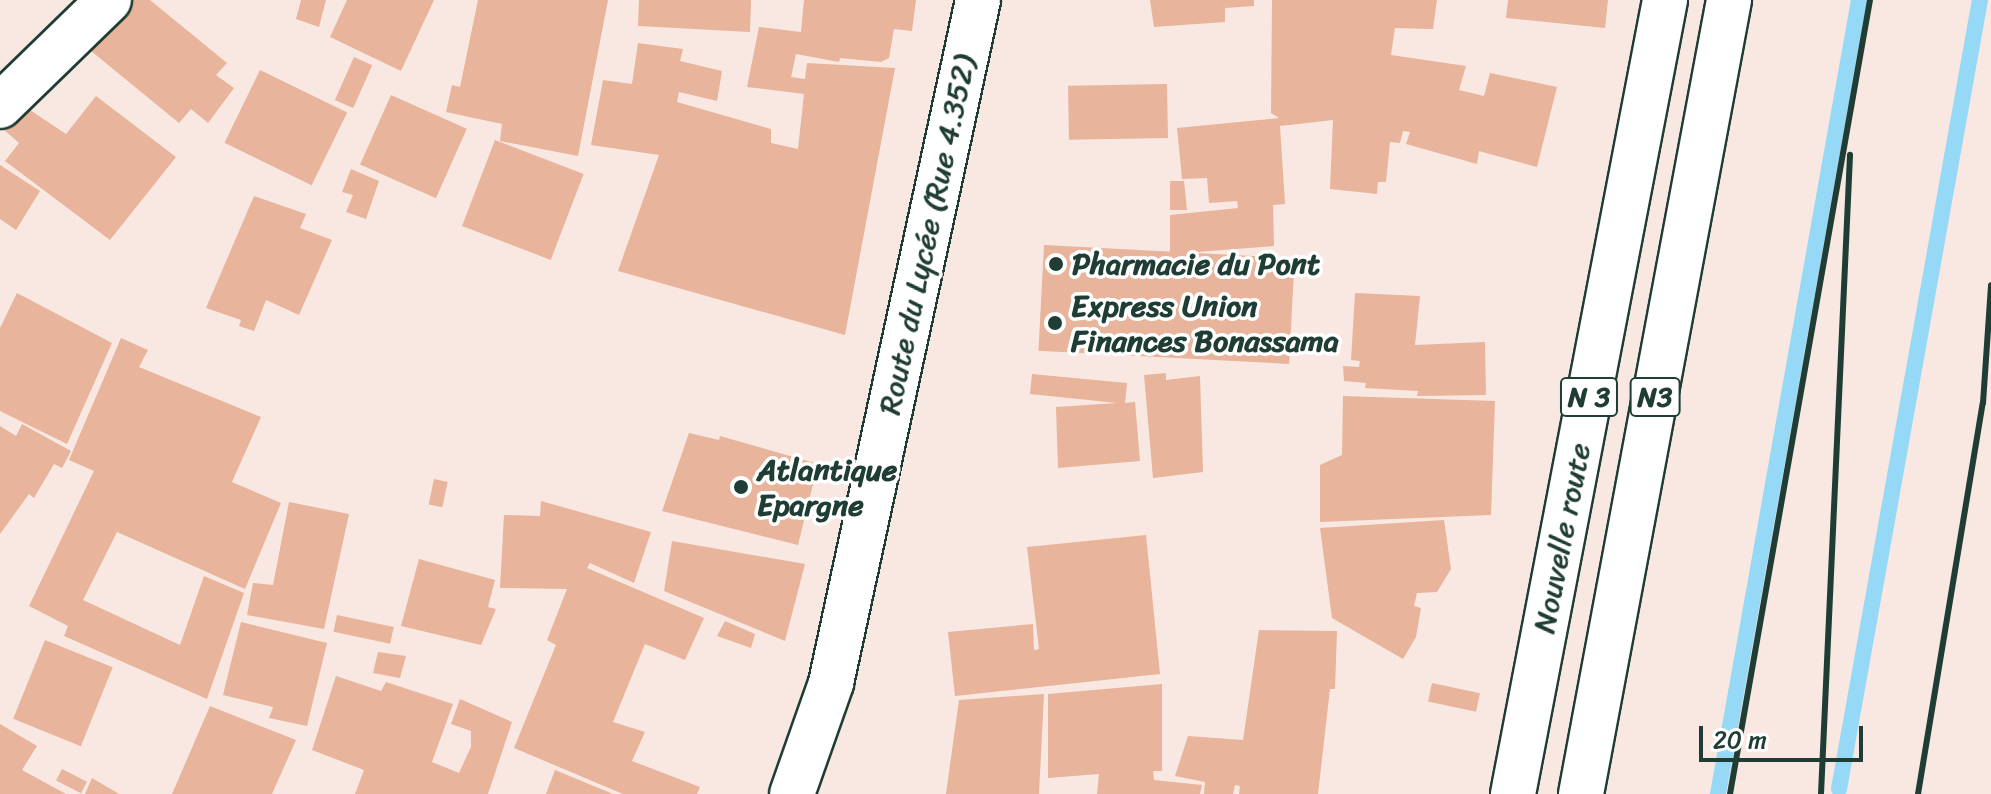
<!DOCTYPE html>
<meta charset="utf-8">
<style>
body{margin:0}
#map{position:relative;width:1991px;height:794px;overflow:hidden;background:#f8e8e1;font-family:Sriracha,sans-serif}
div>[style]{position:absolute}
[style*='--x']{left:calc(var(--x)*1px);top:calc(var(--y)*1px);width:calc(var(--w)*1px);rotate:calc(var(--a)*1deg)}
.stream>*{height:16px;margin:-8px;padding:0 8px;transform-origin:8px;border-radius:8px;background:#95d9f7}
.building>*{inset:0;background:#e8b49b;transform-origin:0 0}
.roads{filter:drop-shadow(2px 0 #1f3d34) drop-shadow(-2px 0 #1f3d34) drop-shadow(0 2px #1f3d34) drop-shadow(0 -2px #1f3d34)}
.minor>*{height:44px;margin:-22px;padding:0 22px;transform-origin:22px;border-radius:22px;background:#fff}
.secondary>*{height:44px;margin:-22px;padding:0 22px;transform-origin:22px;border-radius:22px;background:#fff}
.trunk>*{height:44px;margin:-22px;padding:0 22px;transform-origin:22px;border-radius:22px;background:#fff}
.rail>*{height:6px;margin:-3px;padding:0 3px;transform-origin:3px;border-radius:3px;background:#1f3d34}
.dots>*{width:22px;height:22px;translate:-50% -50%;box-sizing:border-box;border:4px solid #fff;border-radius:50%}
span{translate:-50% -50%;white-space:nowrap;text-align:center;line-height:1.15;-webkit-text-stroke:7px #fff;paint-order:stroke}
.shield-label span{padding:2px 6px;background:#fff;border:2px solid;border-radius:6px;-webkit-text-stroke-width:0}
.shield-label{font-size:28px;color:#1f3d34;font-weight:700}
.street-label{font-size:30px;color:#1f3d34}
.poi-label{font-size:30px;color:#1f3d34;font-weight:700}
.left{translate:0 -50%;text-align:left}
.scale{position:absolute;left:1699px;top:726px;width:164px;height:36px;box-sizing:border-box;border:4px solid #1f3d34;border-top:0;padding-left:10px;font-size:24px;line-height:28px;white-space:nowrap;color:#1f3d34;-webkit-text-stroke:6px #fff;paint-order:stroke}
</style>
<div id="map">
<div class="stream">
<div style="--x:1839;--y:789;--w:801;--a:-79.87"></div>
<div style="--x:1718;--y:794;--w:806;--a:-79.93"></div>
</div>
<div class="building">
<div style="clip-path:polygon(123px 0,150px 0,227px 63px,216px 75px,234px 88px,208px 123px,191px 109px,179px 123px,85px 46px)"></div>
<div style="clip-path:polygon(301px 0,326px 0,319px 27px,296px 19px)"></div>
<div style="clip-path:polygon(347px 0,434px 0,401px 71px,330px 37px)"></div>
<div style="clip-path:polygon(478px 0,608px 0,578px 156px,500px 141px,502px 124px,446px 112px,452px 85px,460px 87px)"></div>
<div style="clip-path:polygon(639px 0,751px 0,750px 32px,638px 26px)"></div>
<div style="clip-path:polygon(804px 0,916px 0,912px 31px,894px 29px,889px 58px,881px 62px,840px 58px,839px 62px,796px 54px,791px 77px,805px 79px,807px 63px,895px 68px,845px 335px,618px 271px,659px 155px,591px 145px,603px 80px,632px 84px,638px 43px,683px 49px,680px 61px,722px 71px,717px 101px,679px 92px,677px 102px,771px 129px,771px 143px,798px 149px,804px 94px,747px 87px,759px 27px,801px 32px)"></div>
<div style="clip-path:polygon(1150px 0,1254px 0,1254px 6px,1225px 8px,1225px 22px,1154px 27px)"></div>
<div style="clip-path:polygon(1272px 0,1437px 0,1433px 29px,1395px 28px,1391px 55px,1466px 66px,1459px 90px,1484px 96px,1490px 73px,1557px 87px,1537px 167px,1479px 151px,1477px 164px,1406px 144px,1410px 132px,1403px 131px,1400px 143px,1390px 142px,1386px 182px,1378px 182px,1377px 194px,1330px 189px,1333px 120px,1280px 126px,1285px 204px,1273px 205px,1274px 246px,1170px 254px,1170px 215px,1238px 208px,1237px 201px,1209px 203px,1207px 178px,1182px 179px,1177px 128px,1279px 118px,1271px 113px)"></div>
<div style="clip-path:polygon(1508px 0,1608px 0,1605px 28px,1506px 18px)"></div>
<div style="left:354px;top:57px;width:20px;height:47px;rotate:24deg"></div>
<div style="left:260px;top:70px;width:97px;height:81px;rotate:26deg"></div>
<div style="left:1167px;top:84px;width:54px;height:99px;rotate:89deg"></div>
<div style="left:391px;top:95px;width:83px;height:76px;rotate:24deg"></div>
<div style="clip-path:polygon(96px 96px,176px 157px,110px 240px,5px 161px,19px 143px,1px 127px,21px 104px,66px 134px)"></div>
<div style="left:495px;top:140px;width:95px;height:92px;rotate:21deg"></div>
<div style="clip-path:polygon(0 165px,40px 191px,16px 230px,0 219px)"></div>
<div style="clip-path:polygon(351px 169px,379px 181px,366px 219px,346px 212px,353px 195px,342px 192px)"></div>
<div style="clip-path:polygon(1170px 181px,1184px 181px,1187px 210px,1170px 210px)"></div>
<div style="clip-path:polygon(254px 196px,306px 214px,300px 228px,332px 240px,299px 315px,266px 300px,254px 331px,239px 326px,241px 320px,206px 308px)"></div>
<div style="left:1044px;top:245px;width:251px;height:106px;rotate:3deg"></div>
<div style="clip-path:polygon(17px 293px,112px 343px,67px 444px,0 411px,0 328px)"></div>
<div style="clip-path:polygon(1355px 293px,1420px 296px,1415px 345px,1485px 342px,1486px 395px,1417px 396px,1418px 391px,1365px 388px,1366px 383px,1344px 381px,1343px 366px,1359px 367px,1360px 361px,1351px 360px)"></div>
<div style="clip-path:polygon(121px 338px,148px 350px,139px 367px,261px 417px,232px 482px,281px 503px,245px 589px,117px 532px,83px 600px,180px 645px,204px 576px,244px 593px,207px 699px,64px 636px,68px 626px,29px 606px,94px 471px,69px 460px)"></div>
<div style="clip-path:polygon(1166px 373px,1166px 380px,1200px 376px,1203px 472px,1153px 478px,1144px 375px)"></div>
<div style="clip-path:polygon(1032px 374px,1127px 383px,1125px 403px,1135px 402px,1140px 461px,1058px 468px,1056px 407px,1117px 403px,1030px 394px)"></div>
<div style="clip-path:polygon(1343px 396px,1495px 401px,1491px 515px,1320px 522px,1320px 465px,1342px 455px)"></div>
<div style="clip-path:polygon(22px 424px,71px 451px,62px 468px,54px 464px,34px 498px,29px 494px,0 534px,0 426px,16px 436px)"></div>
<div style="clip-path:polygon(689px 433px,719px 440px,720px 436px,818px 464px,798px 545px,662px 511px)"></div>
<div style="left:434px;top:479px;width:14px;height:26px;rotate:12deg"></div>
<div style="clip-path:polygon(541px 501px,651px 532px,634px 583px,590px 563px,587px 568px,704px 618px,685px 660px,645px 644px,613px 722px,645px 732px,632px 761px,700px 787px,697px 794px,623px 794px,514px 748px,556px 645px,547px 640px,567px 589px,500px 588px,504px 515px,540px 516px)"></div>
<div style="clip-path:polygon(289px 502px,349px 514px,324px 629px,247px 615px,253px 583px,273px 585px)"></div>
<div style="clip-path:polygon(1444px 520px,1451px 569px,1437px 592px,1417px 593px,1414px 606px,1421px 608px,1416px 637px,1403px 659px,1332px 618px,1320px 528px)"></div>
<div style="clip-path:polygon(1146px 535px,1160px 674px,955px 696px,948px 632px,1033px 624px,1034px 650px,1039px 649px,1027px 547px)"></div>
<div style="clip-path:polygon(672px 541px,805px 564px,785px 641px,664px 591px)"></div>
<div style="clip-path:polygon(419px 559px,495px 580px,488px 607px,496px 609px,481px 645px,401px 626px)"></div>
<div style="left:337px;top:615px;width:58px;height:17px;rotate:12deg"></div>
<div style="clip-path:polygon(725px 621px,755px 634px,751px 648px,717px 636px)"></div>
<div style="clip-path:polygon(241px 622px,327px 643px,307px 726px,269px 718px,273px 707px,223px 695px)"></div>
<div style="clip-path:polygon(1259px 630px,1337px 631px,1335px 689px,1330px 689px,1318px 794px,1239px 794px,1240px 786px,1235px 785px,1233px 794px,1204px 794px,1205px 782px,1175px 776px,1188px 736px,1243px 740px)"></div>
<div style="left:45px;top:640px;width:73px;height:85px;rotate:22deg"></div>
<div style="clip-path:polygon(378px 652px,406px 656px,400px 678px,373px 673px)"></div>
<div style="clip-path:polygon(336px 676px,381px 691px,386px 682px,453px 704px,432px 762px,459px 773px,471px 747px,471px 731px,451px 724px,460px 699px,512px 722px,488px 794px,355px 794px,364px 770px,312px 750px)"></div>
<div style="left:1432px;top:683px;width:49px;height:19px;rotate:12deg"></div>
<div style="clip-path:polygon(1162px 684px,1162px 771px,1153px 771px,1154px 780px,1202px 785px,1200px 794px,1097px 794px,1099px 774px,1048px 778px,1048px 694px)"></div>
<div style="clip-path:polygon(1044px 694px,1039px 794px,946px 794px,959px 700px)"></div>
<div style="clip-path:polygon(210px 706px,296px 740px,272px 794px,172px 794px)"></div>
<div style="clip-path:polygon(0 724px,37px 746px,22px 770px,66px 794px,0 794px)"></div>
<div style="left:62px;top:769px;width:28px;height:13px;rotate:27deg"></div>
<div style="clip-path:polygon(555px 770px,613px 794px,546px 794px)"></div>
<div style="clip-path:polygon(92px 778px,119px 794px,85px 794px)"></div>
</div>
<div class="roads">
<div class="minor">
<div style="--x:0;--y:106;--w:152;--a:-44.2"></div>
</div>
<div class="secondary">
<div style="--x:792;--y:794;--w:118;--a:-70.6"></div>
<div style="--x:831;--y:683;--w:699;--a:-77.85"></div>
</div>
<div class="trunk">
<div style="--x:1513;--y:794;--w:808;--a:-79.16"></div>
<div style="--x:1581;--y:794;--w:808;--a:-79.44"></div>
</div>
</div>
<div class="rail">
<div style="--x:1730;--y:794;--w:806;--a:-80"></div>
<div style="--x:1821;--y:794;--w:640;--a:-87.4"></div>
<div style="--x:1918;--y:794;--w:396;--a:-80.6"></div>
<div style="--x:1983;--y:403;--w:118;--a:-86.1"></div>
</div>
<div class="dots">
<div style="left:1056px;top:264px;background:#1f3d34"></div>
<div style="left:1055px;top:323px;background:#1f3d34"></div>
<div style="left:741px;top:487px;background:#1f3d34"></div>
</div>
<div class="shield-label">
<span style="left:1589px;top:397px">N 3</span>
<span style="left:1655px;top:397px">N3</span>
</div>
<div class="street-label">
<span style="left:927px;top:235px;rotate:-78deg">Route du Lycée (Rue 4.352)</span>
<span style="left:1562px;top:538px;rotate:-79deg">Nouvelle route</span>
</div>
<div class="poi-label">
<span class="left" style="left:1072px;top:264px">Pharmacie du Pont</span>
<span class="left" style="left:1071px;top:323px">Express Union<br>Finances Bonassama</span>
<span class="left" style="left:757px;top:487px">Atlantique<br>Epargne</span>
</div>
<div class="scale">20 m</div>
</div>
